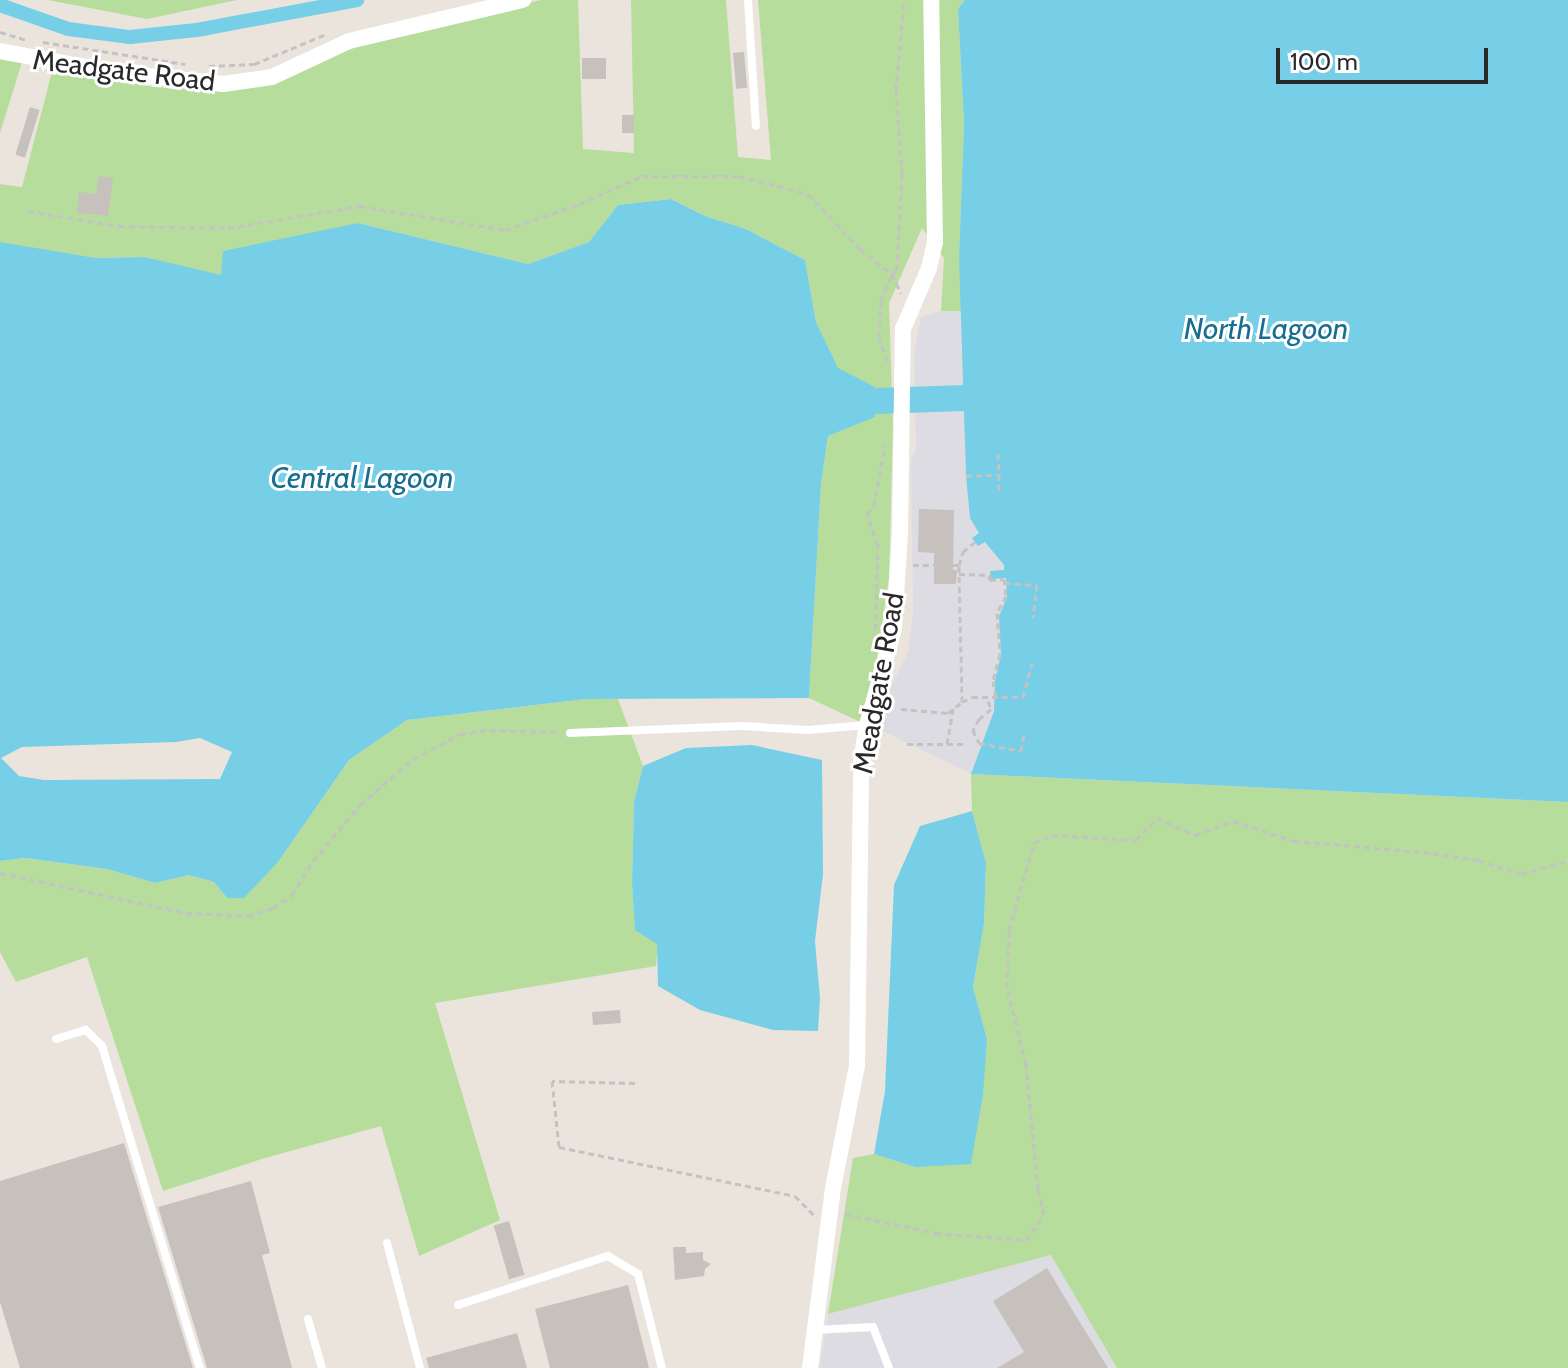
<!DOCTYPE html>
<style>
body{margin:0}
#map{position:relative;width:1568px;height:1368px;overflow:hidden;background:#ebe4dc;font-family:Cabin,sans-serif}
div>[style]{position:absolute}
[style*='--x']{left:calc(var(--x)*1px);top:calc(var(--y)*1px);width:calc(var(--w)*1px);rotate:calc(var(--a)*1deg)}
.industrial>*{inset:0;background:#dedce3}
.green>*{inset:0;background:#b6dd9c}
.water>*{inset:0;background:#76cfe6}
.canal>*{height:14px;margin:-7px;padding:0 7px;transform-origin:7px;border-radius:7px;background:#76cfe6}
.river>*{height:26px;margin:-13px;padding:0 13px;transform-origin:13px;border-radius:13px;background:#76cfe6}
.building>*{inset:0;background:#c6c1bc;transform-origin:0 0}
.path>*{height:3px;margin-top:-1.5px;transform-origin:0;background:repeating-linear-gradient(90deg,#c3c3c3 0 6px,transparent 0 10px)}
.lane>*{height:8px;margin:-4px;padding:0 4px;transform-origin:4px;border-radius:4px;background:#fff}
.street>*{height:16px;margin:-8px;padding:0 8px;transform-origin:8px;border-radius:8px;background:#fff}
span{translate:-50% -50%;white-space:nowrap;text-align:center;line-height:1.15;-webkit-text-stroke:6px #fff;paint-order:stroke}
.street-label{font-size:28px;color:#292929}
.water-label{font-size:30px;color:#176e90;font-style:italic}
.scale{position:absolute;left:1276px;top:48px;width:212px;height:36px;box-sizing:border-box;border:4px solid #292929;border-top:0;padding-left:10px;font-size:24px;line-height:28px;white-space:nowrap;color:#292929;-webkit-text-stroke:6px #fff;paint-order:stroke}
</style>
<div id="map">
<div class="industrial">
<div style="clip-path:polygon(941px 311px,964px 311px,965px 460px,970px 518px,1004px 566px,1006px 583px,1007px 597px,1001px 610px,1001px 655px,995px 680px,994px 711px,971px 774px,877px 728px,890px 689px,908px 652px,913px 612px,911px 460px,916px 449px,914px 352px,921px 317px)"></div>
<div style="clip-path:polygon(1051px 1255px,1117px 1368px,820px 1368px,828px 1314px)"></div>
</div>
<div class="green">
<div style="clip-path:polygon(48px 0,237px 0,147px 19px)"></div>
<div style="clip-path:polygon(541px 0,578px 0,583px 149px,634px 153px,631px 0,726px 0,738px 157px,771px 160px,758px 0,965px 0,958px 10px,964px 124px,959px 255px,964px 311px,941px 311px,944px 258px,922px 228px,889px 303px,893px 427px,889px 578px,867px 725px,809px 698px,821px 484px,828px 436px,874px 417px,875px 387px,838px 369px,816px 322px,805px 260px,746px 229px,705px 216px,671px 199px,618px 205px,589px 242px,528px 264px,358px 223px,221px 276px,145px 257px,96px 258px,0 245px,0 184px,22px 187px,53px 68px,153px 87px,237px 89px,346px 47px)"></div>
<div style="clip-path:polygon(0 58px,22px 62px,0 133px)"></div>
<div style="clip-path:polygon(586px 699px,618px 699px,643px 766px,634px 802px,632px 883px,635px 929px,658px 944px,656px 966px,435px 1003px,500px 1220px,419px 1256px,381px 1126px,265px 1158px,163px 1191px,87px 957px,16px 982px,0 952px,0 861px,25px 858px,107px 869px,155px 883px,189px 875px,214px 882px,227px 898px,278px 862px,349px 760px,407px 720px)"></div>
<div style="clip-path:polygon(971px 774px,1568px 802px,1568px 1368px,1117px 1368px,1051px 1255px,828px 1314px,853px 1158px,874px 1154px,915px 1167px,987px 1039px,973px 987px,984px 924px,986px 863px,972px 811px)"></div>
</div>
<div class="water">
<div style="clip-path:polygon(965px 0,1568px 0,1568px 802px,971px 774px,994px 711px,995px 680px,1001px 655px,999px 616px,1007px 597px,1006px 578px,991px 579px,991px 575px,990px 571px,1004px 570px,1004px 565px,985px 542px,978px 546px,972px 538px,979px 533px,970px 518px,966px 476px,959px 256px,964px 124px,958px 9px)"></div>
<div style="clip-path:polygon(evenodd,671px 199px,705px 216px,746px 229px,805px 260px,816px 322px,838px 368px,875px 387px,875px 417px,828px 436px,821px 484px,809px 698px,586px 699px,407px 720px,349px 760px,278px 862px,244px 898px,227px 898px,214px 882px,189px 875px,155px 883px,107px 869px,25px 858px,0 861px,0 242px,96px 258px,145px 257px,221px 275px,223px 251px,358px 223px,528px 264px,589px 242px,618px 205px,671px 199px,200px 738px,232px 752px,220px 779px,44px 780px,19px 776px,1px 758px,22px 747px,176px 742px,200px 738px)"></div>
<div style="clip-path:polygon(752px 745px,822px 760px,823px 874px,815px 941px,820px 998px,818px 1031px,773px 1030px,700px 1010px,658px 986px,657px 944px,635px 930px,632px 883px,634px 802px,643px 766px,686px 748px)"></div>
<div style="clip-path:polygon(972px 811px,986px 863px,984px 924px,973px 987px,987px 1039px,983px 1094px,971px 1164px,915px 1167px,874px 1154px,885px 1091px,894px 885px,920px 826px)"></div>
</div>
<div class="canal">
<div style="--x:0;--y:5;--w:72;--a:19.4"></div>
<div style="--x:68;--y:29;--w:63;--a:7.4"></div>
<div style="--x:130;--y:37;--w:67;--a:-6"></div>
<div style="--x:197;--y:30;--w:163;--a:-10.6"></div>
</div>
<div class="river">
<div style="--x:875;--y:401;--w:90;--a:-1.9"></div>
</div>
<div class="building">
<div style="left:744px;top:52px;width:36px;height:11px;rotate:85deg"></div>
<div style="left:582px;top:58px;width:24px;height:21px"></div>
<div style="left:30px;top:107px;width:10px;height:50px;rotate:17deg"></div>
<div style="left:622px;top:115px;width:12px;height:18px"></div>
<div style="clip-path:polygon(99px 176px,113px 178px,108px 216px,77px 213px,79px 192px,96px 194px)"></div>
<div style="clip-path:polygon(919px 509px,954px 510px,953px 570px,957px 570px,956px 584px,934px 584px,934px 553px,918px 552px)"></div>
<div style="left:620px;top:1010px;width:13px;height:28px;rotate:86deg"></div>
<div style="clip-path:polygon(124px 1143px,193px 1368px,20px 1368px,0 1302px,0 1181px)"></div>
<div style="clip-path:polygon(251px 1181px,270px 1253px,262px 1255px,292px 1368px,207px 1368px,158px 1207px)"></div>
<div style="left:509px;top:1221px;width:56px;height:16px;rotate:74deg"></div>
<div style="clip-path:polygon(673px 1247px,686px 1247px,686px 1253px,703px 1252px,703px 1260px,711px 1264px,705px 1269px,704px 1276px,675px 1280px)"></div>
<div style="clip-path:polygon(1047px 1268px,1076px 1316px,1108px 1368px,997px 1368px,1024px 1352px,993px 1301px)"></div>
<div style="clip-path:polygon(628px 1285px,649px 1368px,550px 1368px,535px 1309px)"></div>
<div style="clip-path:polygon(517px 1333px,527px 1368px,429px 1368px,426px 1358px)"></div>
</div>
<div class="path">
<div style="--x:0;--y:32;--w:28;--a:17"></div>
<div style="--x:43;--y:42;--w:144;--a:8.8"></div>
<div style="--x:209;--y:66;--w:45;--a:-2.5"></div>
<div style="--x:254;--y:64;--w:76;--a:-22.5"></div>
<div style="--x:28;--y:211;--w:92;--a:9.4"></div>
<div style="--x:119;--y:226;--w:109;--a:1.1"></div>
<div style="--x:228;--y:228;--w:134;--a:-9.5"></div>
<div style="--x:360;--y:206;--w:147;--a:9.4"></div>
<div style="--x:505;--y:230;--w:78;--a:-19.4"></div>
<div style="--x:579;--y:204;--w:69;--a:-24"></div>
<div style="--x:642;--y:176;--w:97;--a:0"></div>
<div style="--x:739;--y:176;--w:71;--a:14.6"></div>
<div style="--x:808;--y:194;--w:76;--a:46.6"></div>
<div style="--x:860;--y:249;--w:41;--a:38"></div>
<div style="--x:892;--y:274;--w:21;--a:65"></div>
<div style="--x:887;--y:361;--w:25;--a:-108"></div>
<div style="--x:879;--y:337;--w:37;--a:-87"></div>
<div style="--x:881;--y:300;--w:28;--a:-67"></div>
<div style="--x:892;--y:274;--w:6;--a:-39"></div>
<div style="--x:897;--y:270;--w:95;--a:-87"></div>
<div style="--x:902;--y:175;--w:85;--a:-94"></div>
<div style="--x:896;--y:90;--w:90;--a:-84.9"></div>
<div style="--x:998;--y:454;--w:21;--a:87"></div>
<div style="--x:966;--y:476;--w:33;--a:-2"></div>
<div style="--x:999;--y:475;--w:18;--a:90"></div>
<div style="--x:959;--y:565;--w:14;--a:-73"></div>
<div style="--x:963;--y:552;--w:16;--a:-40"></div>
<div style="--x:959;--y:574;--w:32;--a:2"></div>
<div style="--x:989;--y:575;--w:5;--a:79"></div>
<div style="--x:990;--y:580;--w:14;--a:-4"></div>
<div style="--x:1004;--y:579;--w:17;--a:83"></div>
<div style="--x:1006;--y:596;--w:19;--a:118"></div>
<div style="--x:997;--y:613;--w:41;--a:85.8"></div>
<div style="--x:1000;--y:654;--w:28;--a:105"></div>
<div style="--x:993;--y:681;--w:18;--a:81"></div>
<div style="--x:1005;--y:583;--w:32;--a:4"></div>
<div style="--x:1037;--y:585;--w:33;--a:97"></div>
<div style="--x:875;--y:639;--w:94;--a:-88.2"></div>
<div style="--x:878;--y:545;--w:33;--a:-110"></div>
<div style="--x:867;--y:514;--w:11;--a:-49"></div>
<div style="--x:874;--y:506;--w:63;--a:-79.9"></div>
<div style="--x:988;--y:701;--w:9;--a:69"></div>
<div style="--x:991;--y:709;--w:16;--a:140"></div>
<div style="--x:979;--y:719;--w:13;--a:119"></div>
<div style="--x:973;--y:730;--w:14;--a:65"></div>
<div style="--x:979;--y:743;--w:43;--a:10.8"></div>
<div style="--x:1021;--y:751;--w:17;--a:-80"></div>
<div style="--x:962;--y:702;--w:11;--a:-27"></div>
<div style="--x:972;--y:697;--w:51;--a:0"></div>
<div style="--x:1023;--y:697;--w:35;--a:-75"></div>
<div style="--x:901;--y:709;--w:47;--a:4.9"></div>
<div style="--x:948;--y:713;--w:18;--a:-38"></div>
<div style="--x:962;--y:702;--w:137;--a:-91.3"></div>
<div style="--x:959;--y:565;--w:46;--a:180"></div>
<div style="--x:907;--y:744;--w:40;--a:0"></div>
<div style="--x:947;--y:744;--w:36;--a:-80"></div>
<div style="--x:947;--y:744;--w:17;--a:0"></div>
<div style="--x:0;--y:873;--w:190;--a:12.1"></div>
<div style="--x:186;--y:913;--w:62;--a:2.8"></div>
<div style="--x:248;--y:916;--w:26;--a:-18"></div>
<div style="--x:273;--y:908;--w:23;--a:-34"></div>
<div style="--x:292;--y:895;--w:40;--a:-58"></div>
<div style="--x:313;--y:861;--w:73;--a:-50"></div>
<div style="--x:360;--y:805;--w:70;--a:-41"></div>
<div style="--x:413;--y:759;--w:53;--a:-28"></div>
<div style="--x:460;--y:734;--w:30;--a:-8"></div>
<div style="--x:490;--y:730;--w:68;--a:1.7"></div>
<div style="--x:635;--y:1083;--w:83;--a:-178.6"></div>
<div style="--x:552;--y:1081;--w:66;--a:83.9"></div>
<div style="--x:559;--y:1147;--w:241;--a:11.7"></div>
<div style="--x:795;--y:1196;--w:30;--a:45"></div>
<div style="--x:845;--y:1214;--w:93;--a:11.8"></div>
<div style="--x:936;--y:1233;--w:90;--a:4.4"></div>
<div style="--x:1026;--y:1240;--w:31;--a:-54"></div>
<div style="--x:1044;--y:1215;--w:27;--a:-103"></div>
<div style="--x:1038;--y:1189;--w:126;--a:-95.5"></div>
<div style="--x:1026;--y:1064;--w:79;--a:-103.9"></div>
<div style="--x:1007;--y:987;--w:57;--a:-88"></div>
<div style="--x:1009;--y:930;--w:91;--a:-74"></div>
<div style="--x:1034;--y:843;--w:20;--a:-24"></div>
<div style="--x:1052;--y:835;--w:84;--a:3.4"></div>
<div style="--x:1136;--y:840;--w:30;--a:-46"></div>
<div style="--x:1157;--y:818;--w:42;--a:24.1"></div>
<div style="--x:1195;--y:835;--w:40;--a:-20.2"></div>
<div style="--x:1233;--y:821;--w:64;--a:18.2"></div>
<div style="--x:1294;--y:841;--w:129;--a:4.9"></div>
<div style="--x:1423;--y:852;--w:56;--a:8.3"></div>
<div style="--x:1478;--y:860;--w:45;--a:18"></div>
<div style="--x:1521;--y:874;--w:49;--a:-15.5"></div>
</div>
<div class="lane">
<div style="--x:748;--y:0;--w:126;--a:86.4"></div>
<div style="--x:570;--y:733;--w:172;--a:-2.3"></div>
<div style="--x:742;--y:726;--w:66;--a:3.5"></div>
<div style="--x:808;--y:730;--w:58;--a:-4.9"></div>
<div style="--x:56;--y:1039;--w:31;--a:-17"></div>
<div style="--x:86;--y:1030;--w:23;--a:45"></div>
<div style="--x:102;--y:1046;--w:337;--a:73.1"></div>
<div style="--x:387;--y:1243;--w:129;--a:75.2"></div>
<div style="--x:458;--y:1305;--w:158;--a:-18.1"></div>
<div style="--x:608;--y:1256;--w:35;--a:31"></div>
<div style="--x:638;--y:1274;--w:97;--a:75.7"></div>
<div style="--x:308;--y:1319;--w:51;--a:74.1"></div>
<div style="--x:815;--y:1330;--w:58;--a:-3"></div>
<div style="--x:873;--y:1327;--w:44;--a:68.7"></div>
</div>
<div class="street">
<div style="--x:0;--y:51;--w:121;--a:10.5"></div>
<div style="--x:119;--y:73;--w:105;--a:6"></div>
<div style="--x:223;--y:84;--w:49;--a:-8.1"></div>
<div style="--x:272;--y:77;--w:85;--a:-25.1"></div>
<div style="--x:349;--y:41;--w:179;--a:-13.3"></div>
<div style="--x:810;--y:1368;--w:181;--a:-82.7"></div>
<div style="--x:833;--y:1188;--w:124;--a:-78.9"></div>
<div style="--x:857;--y:1066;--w:304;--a:-89.2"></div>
<div style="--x:861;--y:762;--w:37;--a:-81"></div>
<div style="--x:867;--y:725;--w:100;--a:-74.3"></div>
<div style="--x:894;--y:629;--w:95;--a:-86.4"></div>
<div style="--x:900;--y:534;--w:205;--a:-89.2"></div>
<div style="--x:903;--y:329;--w:66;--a:-66.9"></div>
<div style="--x:929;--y:268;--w:27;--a:-77"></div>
<div style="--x:935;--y:242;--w:242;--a:-90.9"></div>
</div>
<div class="street-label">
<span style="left:124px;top:70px;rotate:7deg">Meadgate Road</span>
<span style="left:878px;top:683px;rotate:-80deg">Meadgate Road</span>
</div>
<div class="water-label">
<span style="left:1266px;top:329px">North Lagoon</span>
<span style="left:362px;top:478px">Central Lagoon</span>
</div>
<div class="scale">100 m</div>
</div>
